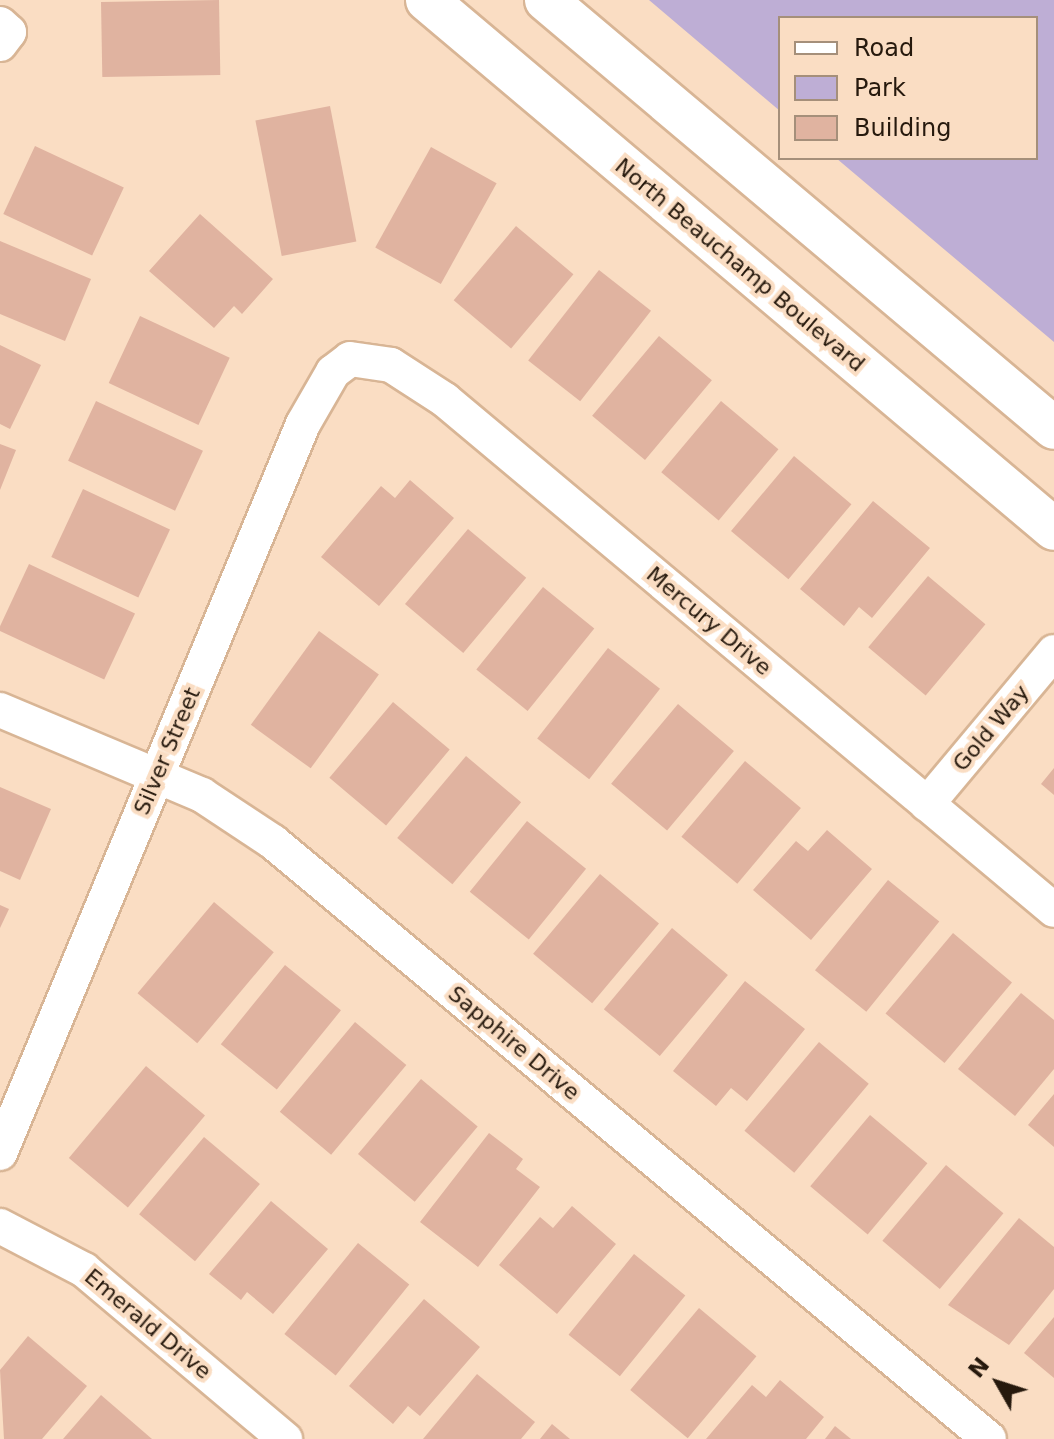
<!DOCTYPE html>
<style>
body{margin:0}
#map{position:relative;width:1054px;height:1439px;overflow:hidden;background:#faddc3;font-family:"DejaVu Sans",sans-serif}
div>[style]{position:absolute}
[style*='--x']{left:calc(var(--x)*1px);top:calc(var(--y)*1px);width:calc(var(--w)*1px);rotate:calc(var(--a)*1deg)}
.green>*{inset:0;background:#beaed5}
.building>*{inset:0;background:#e0b3a0;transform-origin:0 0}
.roads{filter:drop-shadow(2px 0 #d8b595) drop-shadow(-2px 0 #d8b595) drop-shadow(0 2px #d8b595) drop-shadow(0 -2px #d8b595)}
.minor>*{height:34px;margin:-17px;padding:0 17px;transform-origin:17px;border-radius:17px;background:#fff}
.tertiary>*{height:42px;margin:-21px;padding:0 21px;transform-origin:21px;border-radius:21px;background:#fff}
span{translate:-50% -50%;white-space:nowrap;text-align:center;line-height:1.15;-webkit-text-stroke:8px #faddc3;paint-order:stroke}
.street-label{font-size:22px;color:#26190d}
.legend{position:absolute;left:778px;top:16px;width:260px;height:144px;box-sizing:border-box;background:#faddc3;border:2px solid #a58f7a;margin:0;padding:10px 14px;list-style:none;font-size:24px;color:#26190d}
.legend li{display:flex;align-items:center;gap:16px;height:40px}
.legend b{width:40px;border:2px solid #a58f7a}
.north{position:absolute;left:958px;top:1343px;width:80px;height:80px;-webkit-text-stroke:6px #faddc3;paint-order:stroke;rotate:309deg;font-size:22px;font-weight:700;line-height:32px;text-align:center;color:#26190d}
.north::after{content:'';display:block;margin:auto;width:28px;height:36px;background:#26190d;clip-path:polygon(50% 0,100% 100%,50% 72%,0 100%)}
</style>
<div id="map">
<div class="green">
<div style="clip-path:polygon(649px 0,1054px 0,1054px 342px,836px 158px,1036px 158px,1036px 18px,780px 18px,780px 111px)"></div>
</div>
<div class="building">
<div style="left:219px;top:0;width:75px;height:118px;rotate:89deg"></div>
<div style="left:330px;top:106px;width:138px;height:76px;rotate:79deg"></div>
<div style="left:35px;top:146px;width:98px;height:75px;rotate:25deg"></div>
<div style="left:431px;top:147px;width:75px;height:115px;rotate:29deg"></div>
<div style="clip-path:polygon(200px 214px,273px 279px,242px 314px,234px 306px,214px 328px,149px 271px)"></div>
<div style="left:516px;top:226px;width:75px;height:97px;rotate:40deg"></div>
<div style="clip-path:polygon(0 241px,91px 279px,65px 341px,0 314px)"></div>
<div style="left:599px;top:270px;width:66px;height:115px;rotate:38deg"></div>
<div style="left:140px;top:316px;width:99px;height:74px;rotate:25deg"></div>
<div style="left:659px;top:336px;width:69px;height:104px;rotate:40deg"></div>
<div style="clip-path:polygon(0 345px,41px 365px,10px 429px,0 424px)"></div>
<div style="left:96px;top:401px;width:118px;height:66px;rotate:25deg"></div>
<div style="left:721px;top:401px;width:75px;height:93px;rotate:40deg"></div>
<div style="clip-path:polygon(0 444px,16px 450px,0 490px)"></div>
<div style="left:794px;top:456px;width:75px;height:98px;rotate:40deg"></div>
<div style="clip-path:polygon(410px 480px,454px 518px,379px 606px,321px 557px,381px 486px,395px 498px)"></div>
<div style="left:83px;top:489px;width:96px;height:75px;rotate:25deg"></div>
<div style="clip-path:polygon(873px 501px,930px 548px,872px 618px,859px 607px,844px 626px,800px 589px)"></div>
<div style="left:468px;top:529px;width:76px;height:98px;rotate:40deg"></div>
<div style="left:29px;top:564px;width:117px;height:73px;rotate:25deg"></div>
<div style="left:928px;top:576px;width:75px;height:93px;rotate:40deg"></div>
<div style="left:543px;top:587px;width:66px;height:106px;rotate:39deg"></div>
<div style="left:319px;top:631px;width:74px;height:116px;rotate:36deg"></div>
<div style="left:608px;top:648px;width:66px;height:115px;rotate:38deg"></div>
<div style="left:393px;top:702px;width:74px;height:99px;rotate:40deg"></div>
<div style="left:678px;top:704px;width:73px;height:104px;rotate:40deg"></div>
<div style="left:466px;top:756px;width:72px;height:107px;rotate:40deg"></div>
<div style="left:745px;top:761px;width:73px;height:99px;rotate:40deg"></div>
<div style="clip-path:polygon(1054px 768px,1054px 795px,1041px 784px)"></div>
<div style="clip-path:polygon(0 787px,51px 809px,20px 880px,0 871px)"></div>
<div style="left:527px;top:821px;width:76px;height:91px;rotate:39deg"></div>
<div style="clip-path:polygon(827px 830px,872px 869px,811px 940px,753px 890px,796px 841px,808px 851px)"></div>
<div style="left:600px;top:874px;width:77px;height:104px;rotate:40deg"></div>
<div style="left:888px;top:880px;width:66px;height:116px;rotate:39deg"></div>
<div style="left:214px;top:902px;width:78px;height:119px;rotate:40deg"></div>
<div style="clip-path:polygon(0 905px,9px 909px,0 928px)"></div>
<div style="left:672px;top:928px;width:73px;height:106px;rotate:40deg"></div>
<div style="left:953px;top:933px;width:77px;height:105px;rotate:40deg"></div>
<div style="left:285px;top:965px;width:72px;height:102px;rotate:39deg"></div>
<div style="clip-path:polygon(745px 981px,805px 1029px,747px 1101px,731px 1088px,716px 1106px,673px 1071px)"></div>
<div style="clip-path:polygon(1021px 993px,1054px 1020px,1054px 1069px,1015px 1116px,958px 1069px)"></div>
<div style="left:355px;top:1022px;width:67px;height:117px;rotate:40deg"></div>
<div style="left:819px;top:1042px;width:65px;height:116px;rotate:40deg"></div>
<div style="left:146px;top:1066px;width:77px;height:120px;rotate:40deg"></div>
<div style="left:421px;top:1079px;width:74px;height:98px;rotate:40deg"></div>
<div style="clip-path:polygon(1054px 1094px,1054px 1147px,1028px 1125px)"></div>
<div style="left:870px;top:1115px;width:75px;height:93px;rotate:40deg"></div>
<div style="clip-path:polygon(489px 1133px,523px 1159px,516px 1169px,540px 1187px,478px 1267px,420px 1222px)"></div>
<div style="left:204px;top:1137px;width:73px;height:101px;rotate:40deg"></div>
<div style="left:946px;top:1165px;width:75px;height:99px;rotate:40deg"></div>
<div style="clip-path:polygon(271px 1201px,328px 1249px,273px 1314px,247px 1292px,241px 1300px,209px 1274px)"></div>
<div style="clip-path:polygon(572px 1206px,616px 1244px,557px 1314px,499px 1265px,540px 1217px,553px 1228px)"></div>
<div style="clip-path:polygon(1019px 1218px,1054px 1247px,1054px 1289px,1009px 1345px,948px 1305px)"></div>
<div style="left:358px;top:1243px;width:66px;height:117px;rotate:39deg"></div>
<div style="left:634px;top:1254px;width:66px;height:104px;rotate:39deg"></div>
<div style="clip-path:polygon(424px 1299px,480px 1347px,420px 1416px,408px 1406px,393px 1424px,349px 1386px)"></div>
<div style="left:699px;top:1308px;width:75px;height:107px;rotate:40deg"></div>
<div style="clip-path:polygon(1054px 1317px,1054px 1378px,1024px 1353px)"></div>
<div style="clip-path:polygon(28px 1336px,87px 1386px,42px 1439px,4px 1439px,0 1370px)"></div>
<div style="clip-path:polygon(477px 1374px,535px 1422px,521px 1439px,423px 1439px)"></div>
<div style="clip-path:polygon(780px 1380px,824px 1417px,806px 1439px,706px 1439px,752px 1385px,766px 1397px)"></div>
<div style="clip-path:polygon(101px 1395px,152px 1439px,63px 1439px)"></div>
<div style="clip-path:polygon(552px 1424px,570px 1439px,540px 1439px)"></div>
<div style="clip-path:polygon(835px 1426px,851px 1439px,825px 1439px)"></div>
</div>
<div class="roads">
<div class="minor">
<div style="--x:0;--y:24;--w:12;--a:42"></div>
<div style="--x:9;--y:32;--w:15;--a:127"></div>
<div style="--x:0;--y:710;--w:219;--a:22.8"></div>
<div style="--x:202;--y:795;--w:85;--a:33.5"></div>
<div style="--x:273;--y:842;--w:932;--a:39.82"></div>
<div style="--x:927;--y:804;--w:198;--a:-50.1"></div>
<div style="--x:0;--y:1153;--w:789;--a:-67.43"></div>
<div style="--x:303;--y:424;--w:60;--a:-60"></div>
<div style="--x:333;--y:372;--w:21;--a:-37"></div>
<div style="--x:350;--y:359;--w:41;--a:8.3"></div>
<div style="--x:391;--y:365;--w:64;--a:32.9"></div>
<div style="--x:445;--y:400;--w:794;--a:39.94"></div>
<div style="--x:0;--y:1226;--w:95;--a:27.6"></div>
<div style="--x:84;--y:1270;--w:263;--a:40.1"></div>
</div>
<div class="tertiary">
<div style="--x:427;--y:0;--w:820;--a:40.15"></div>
<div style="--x:546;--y:0;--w:664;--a:40.11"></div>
</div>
</div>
<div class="street-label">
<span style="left:740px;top:265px;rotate:40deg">North Beauchamp Boulevard</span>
<span style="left:709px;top:621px;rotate:40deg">Mercury Drive</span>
<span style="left:991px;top:728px;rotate:-50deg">Gold Way</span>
<span style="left:167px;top:751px;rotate:-67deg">Silver Street</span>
<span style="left:514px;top:1043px;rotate:40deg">Sapphire Drive</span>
<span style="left:148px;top:1324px;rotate:40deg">Emerald Drive</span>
</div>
<ul class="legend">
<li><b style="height:10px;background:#fff"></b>Road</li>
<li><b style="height:22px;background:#beaed5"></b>Park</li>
<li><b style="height:22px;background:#e0b3a0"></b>Building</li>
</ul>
<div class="north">N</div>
</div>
